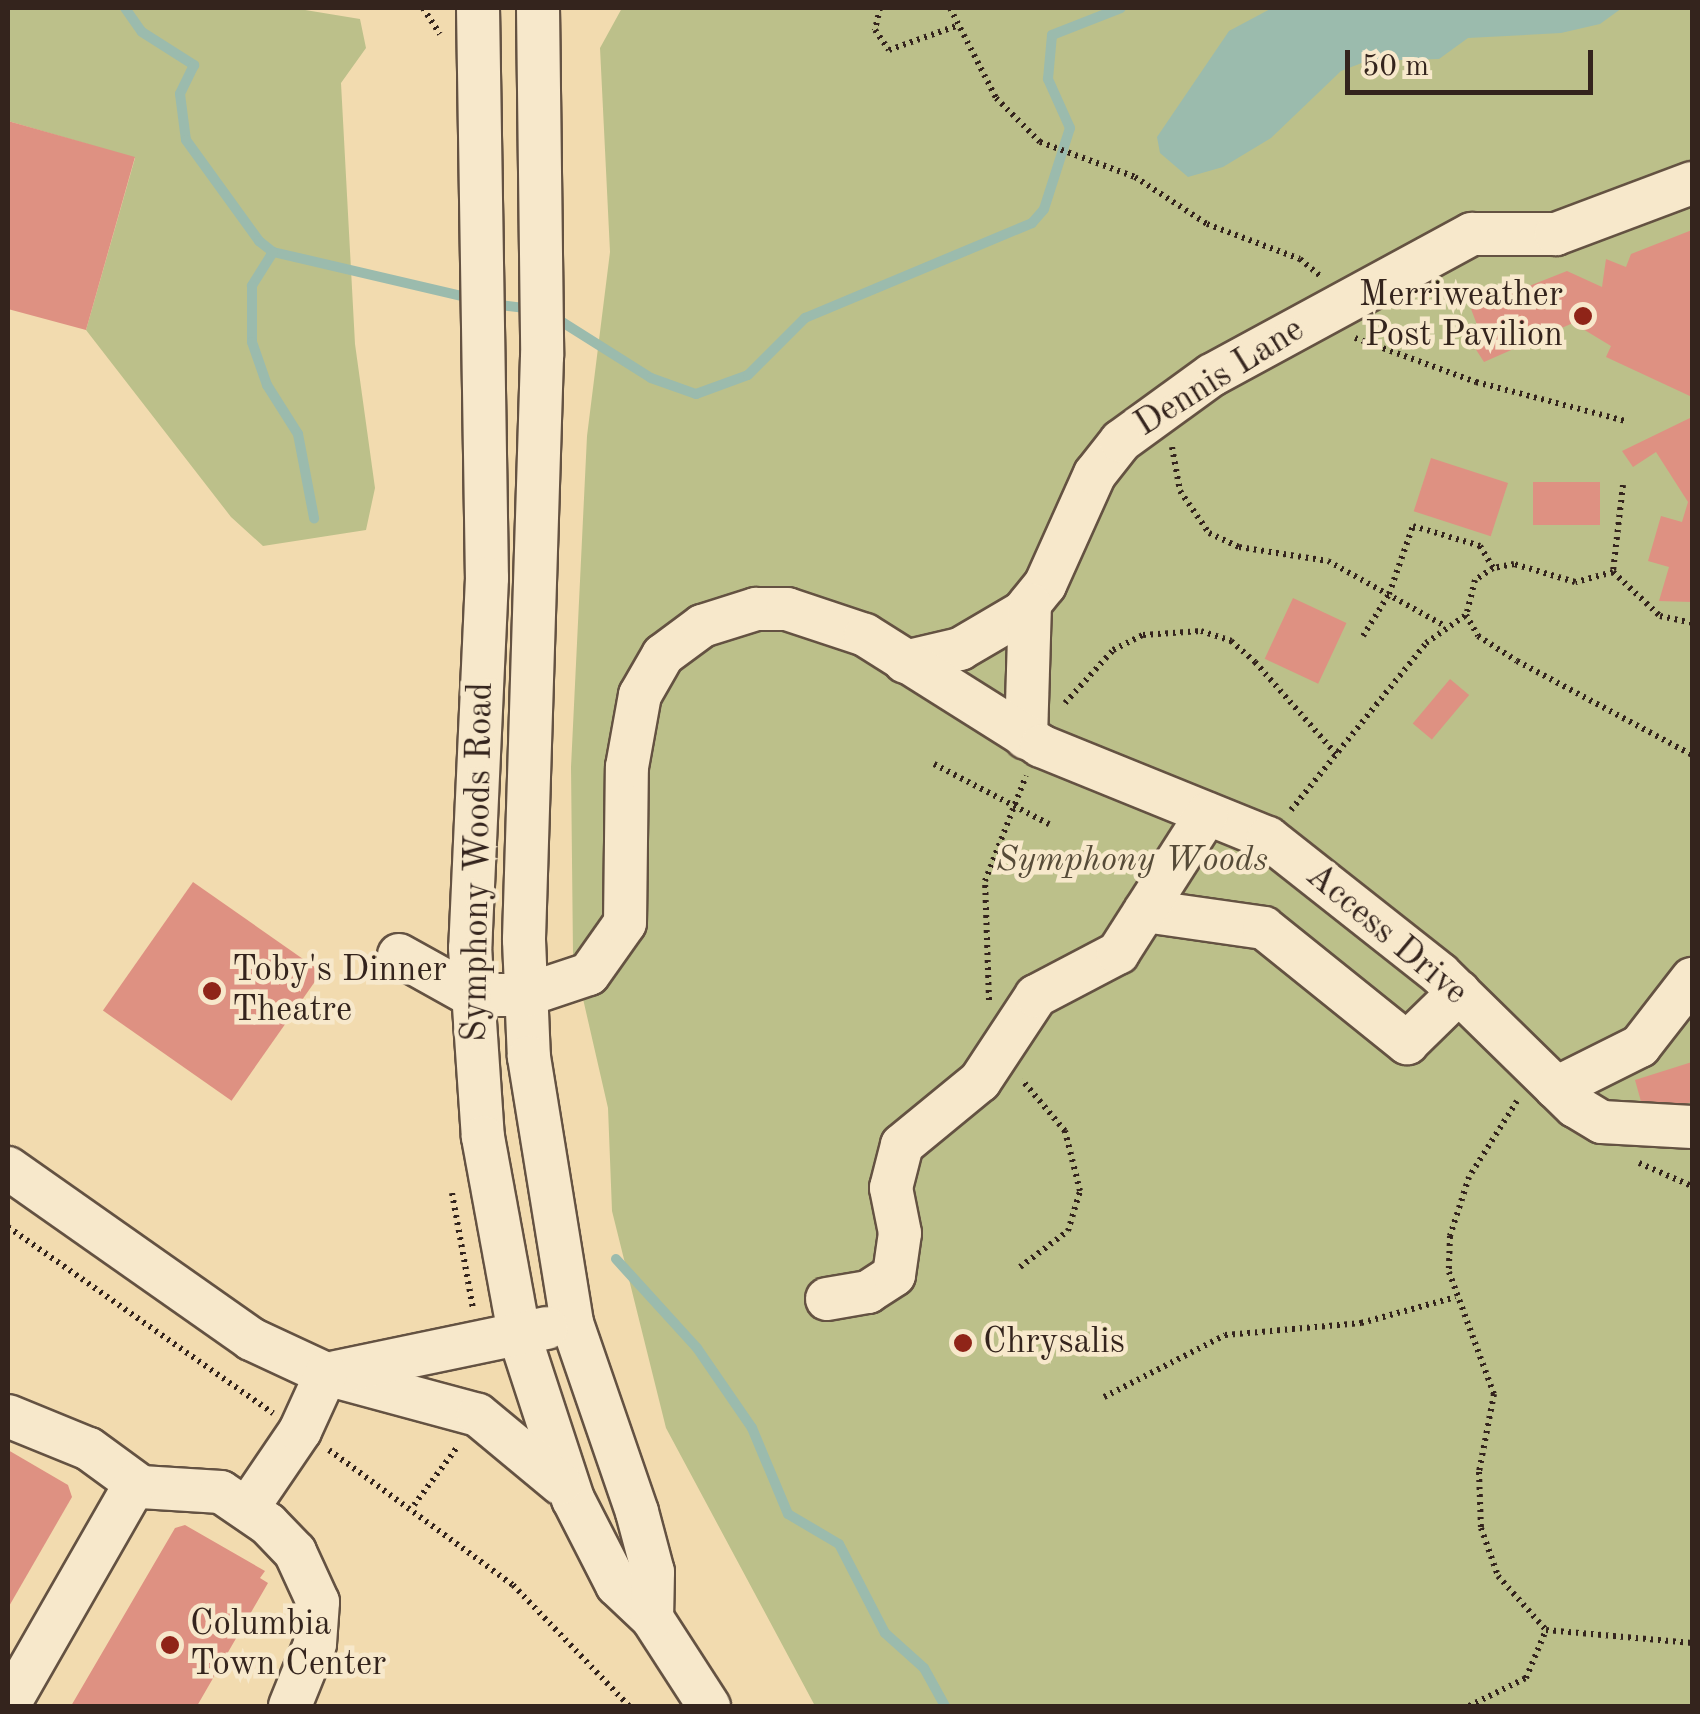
<!DOCTYPE html>
<style>
body{margin:0}
#map{position:relative;width:1700px;height:1714px;overflow:hidden;background:#f2dbaf;font-family:"Old Standard TT",serif}
div>[style]{position:absolute}
[style*='--x']{left:calc(var(--x)*1px);top:calc(var(--y)*1px);width:calc(var(--w)*1px);rotate:calc(var(--a)*1deg)}
.green>*{inset:0;background:#bcc08a}
.water>*{inset:0;background:#9bbbad}
.stream>*{height:10px;margin:-5px;padding:0 5px;transform-origin:5px;border-radius:5px;background:#9bbbad}
.building>*{inset:0;background:#de9182;transform-origin:0 0}
.path>*{height:6px;margin-top:-3px;transform-origin:0;background:repeating-linear-gradient(90deg,#34241d 0 2.5px,transparent 0 7.5px)}
.roads{filter:drop-shadow(2px 0 #645242) drop-shadow(-2px 0 #645242) drop-shadow(0 2px #645242) drop-shadow(0 -2px #645242)}
.minor>*{height:42px;margin:-21px;padding:0 21px;transform-origin:21px;border-radius:21px;background:#f7e8cb}
.dots>*{width:28px;height:28px;translate:-50% -50%;box-sizing:border-box;border:5px solid #f7e8cb;border-radius:50%}
span{translate:-50% -50%;white-space:nowrap;text-align:center;line-height:1.15;-webkit-text-stroke:9px #f7e8cb;paint-order:stroke}
.poi-label{font-size:35px;color:#34241d}
.right{translate:-100% -50%;text-align:right}
.left{translate:0 -50%;text-align:left}
.street-label{font-size:35px;color:#34241d}
.park-label{font-size:35px;color:#564b38;font-style:italic}
.frame{position:absolute;inset:0;border:10px solid #34241d;pointer-events:none}
.scale{position:absolute;left:1345px;top:50px;width:248px;height:45px;box-sizing:border-box;border:5px solid #34241d;border-top:0;padding-left:12px;font-size:30px;line-height:35px;white-space:nowrap;color:#34241d;-webkit-text-stroke:8px #f7e8cb;paint-order:stroke}
</style>
<div id="map">
<div class="green">
<div style="clip-path:polygon(8px 8px,293px 8px,360px 19px,366px 48px,341px 83px,355px 344px,375px 488px,366px 530px,263px 546px,231px 517px,86px 330px,135px 158px,8px 121px)"></div>
<div style="clip-path:polygon(622px 8px,1692px 8px,1692px 1706px,815px 1706px,666px 1428px,612px 1211px,608px 1108px,573px 955px,571px 767px,587px 436px,610px 252px,600px 48px)"></div>
</div>
<div class="water">
<div style="clip-path:polygon(1272px 8px,1622px 8px,1600px 24px,1561px 33px,1468px 38px,1439px 59px,1367px 61px,1341px 71px,1271px 138px,1223px 167px,1188px 177px,1160px 153px,1157px 137px,1229px 31px)"></div>
</div>
<div class="stream">
<div style="--x:125;--y:8;--w:29;--a:55"></div>
<div style="--x:142;--y:32;--w:62;--a:32.4"></div>
<div style="--x:194;--y:65;--w:32;--a:116"></div>
<div style="--x:180;--y:94;--w:46;--a:82.6"></div>
<div style="--x:186;--y:140;--w:125;--a:54.1"></div>
<div style="--x:259;--y:241;--w:18;--a:38"></div>
<div style="--x:273;--y:252;--w:203;--a:13.1"></div>
<div style="--x:273;--y:252;--w:40;--a:122"></div>
<div style="--x:252;--y:286;--w:56;--a:90"></div>
<div style="--x:252;--y:342;--w:46;--a:70.8"></div>
<div style="--x:267;--y:385;--w:58;--a:57.7"></div>
<div style="--x:298;--y:434;--w:86;--a:79.2"></div>
<div style="--x:492;--y:304;--w:38;--a:7"></div>
<div style="--x:551;--y:315;--w:118;--a:32.2"></div>
<div style="--x:651;--y:378;--w:48;--a:19.6"></div>
<div style="--x:696;--y:394;--w:55;--a:-20.1"></div>
<div style="--x:748;--y:375;--w:81;--a:-45"></div>
<div style="--x:805;--y:318;--w:246;--a:-22.7"></div>
<div style="--x:1032;--y:223;--w:18;--a:-49"></div>
<div style="--x:1044;--y:209;--w:85;--a:-72.2"></div>
<div style="--x:1070;--y:128;--w:54;--a:-114.2"></div>
<div style="--x:1048;--y:79;--w:44;--a:-84.8"></div>
<div style="--x:1052;--y:35;--w:74;--a:-21.4"></div>
<div style="--x:616;--y:1259;--w:120;--a:47.7"></div>
<div style="--x:697;--y:1348;--w:97;--a:55.5"></div>
<div style="--x:752;--y:1428;--w:93;--a:67.3"></div>
<div style="--x:788;--y:1514;--w:59;--a:30.5"></div>
<div style="--x:839;--y:1544;--w:100;--a:62.7"></div>
<div style="--x:885;--y:1633;--w:52;--a:41.9"></div>
<div style="--x:924;--y:1668;--w:43;--a:61.1"></div>
</div>
<div class="building">
<div style="clip-path:polygon(8px 121px,135px 157px,86px 330px,8px 309px)"></div>
<div style="clip-path:polygon(1692px 230px,1692px 397px,1606px 357px,1611px 346px,1573px 323px,1484px 362px,1475px 348px,1484px 343px,1471px 309px,1567px 271px,1602px 287px,1606px 259px,1626px 267px,1631px 254px)"></div>
<div style="clip-path:polygon(1692px 417px,1692px 602px,1659px 601px,1669px 567px,1648px 561px,1661px 516px,1682px 522px,1688px 502px,1656px 452px,1633px 467px,1622px 451px)"></div>
<div style="left:1431px;top:458px;width:81px;height:56px;rotate:18deg"></div>
<div style="left:1533px;top:482px;width:67px;height:43px"></div>
<div style="left:1293px;top:598px;width:59px;height:67px;rotate:25deg"></div>
<div style="left:1450px;top:679px;width:25px;height:58px;rotate:40deg"></div>
<div style="left:193px;top:882px;width:157px;height:157px;rotate:35deg"></div>
<div style="clip-path:polygon(1692px 1062px,1692px 1102px,1645px 1116px,1635px 1080px)"></div>
<div style="clip-path:polygon(8px 1450px,68px 1485px,72px 1497px,8px 1608px)"></div>
<div style="clip-path:polygon(185px 1525px,265px 1571px,260px 1578px,268px 1583px,197px 1706px,71px 1706px,175px 1528px)"></div>
</div>
<div class="path">
<div style="--x:423;--y:8;--w:31;--a:57"></div>
<div style="--x:880;--y:8;--w:23;--a:103"></div>
<div style="--x:875;--y:30;--w:24;--a:55"></div>
<div style="--x:889;--y:50;--w:74;--a:-19.7"></div>
<div style="--x:950;--y:8;--w:101;--a:62.9"></div>
<div style="--x:996;--y:98;--w:62;--a:45"></div>
<div style="--x:1040;--y:142;--w:101;--a:20.2"></div>
<div style="--x:1135;--y:177;--w:86;--a:33.1"></div>
<div style="--x:1207;--y:224;--w:99;--a:20.6"></div>
<div style="--x:1300;--y:259;--w:26;--a:40"></div>
<div style="--x:1355;--y:338;--w:129;--a:20"></div>
<div style="--x:1476;--y:382;--w:155;--a:14.6"></div>
<div style="--x:1172;--y:447;--w:45;--a:79.7"></div>
<div style="--x:1180;--y:491;--w:51;--a:55.4"></div>
<div style="--x:1209;--y:533;--w:33;--a:25"></div>
<div style="--x:1239;--y:547;--w:90;--a:8.9"></div>
<div style="--x:1328;--y:561;--w:134;--a:29.1"></div>
<div style="--x:1623;--y:485;--w:88;--a:96.6"></div>
<div style="--x:1613;--y:572;--w:39;--a:165"></div>
<div style="--x:1575;--y:582;--w:64;--a:-163.6"></div>
<div style="--x:1514;--y:564;--w:21;--a:169"></div>
<div style="--x:1493;--y:568;--w:22;--a:146"></div>
<div style="--x:1475;--y:580;--w:36;--a:104"></div>
<div style="--x:1466;--y:615;--w:24;--a:60"></div>
<div style="--x:1478;--y:636;--w:46;--a:32.7"></div>
<div style="--x:1517;--y:661;--w:199;--a:28.2"></div>
<div style="--x:1613;--y:572;--w:64;--a:43.1"></div>
<div style="--x:1660;--y:616;--w:33;--a:12"></div>
<div style="--x:1363;--y:636;--w:49;--a:-58.2"></div>
<div style="--x:1389;--y:594;--w:72;--a:-70.6"></div>
<div style="--x:1413;--y:526;--w:70;--a:16.6"></div>
<div style="--x:1480;--y:546;--w:26;--a:59"></div>
<div style="--x:1065;--y:703;--w:72;--a:-47.8"></div>
<div style="--x:1113;--y:650;--w:34;--a:-27"></div>
<div style="--x:1143;--y:635;--w:58;--a:-3.9"></div>
<div style="--x:1201;--y:631;--w:32;--a:18"></div>
<div style="--x:1231;--y:641;--w:32;--a:41"></div>
<div style="--x:1255;--y:662;--w:125;--a:48.6"></div>
<div style="--x:934;--y:764;--w:130;--a:27.6"></div>
<div style="--x:1291;--y:810;--w:215;--a:-51"></div>
<div style="--x:1426;--y:643;--w:49;--a:-35"></div>
<div style="--x:989;--y:1000;--w:119;--a:-91.9"></div>
<div style="--x:985;--y:881;--w:113;--a:-68.7"></div>
<div style="--x:1517;--y:1101;--w:90;--a:122.3"></div>
<div style="--x:1469;--y:1177;--w:62;--a:107.9"></div>
<div style="--x:1450;--y:1236;--w:36;--a:92"></div>
<div style="--x:1449;--y:1272;--w:130;--a:69.8"></div>
<div style="--x:1494;--y:1394;--w:79;--a:100.9"></div>
<div style="--x:1479;--y:1472;--w:56;--a:88"></div>
<div style="--x:1481;--y:1528;--w:51;--a:70.5"></div>
<div style="--x:1498;--y:1576;--w:72;--a:48.4"></div>
<div style="--x:1546;--y:1630;--w:147;--a:5.1"></div>
<div style="--x:1639;--y:1163;--w:58;--a:23.5"></div>
<div style="--x:452;--y:1193;--w:118;--a:79.7"></div>
<div style="--x:8;--y:1227;--w:324;--a:35.1"></div>
<div style="--x:1020;--y:1267;--w:60;--a:-36.9"></div>
<div style="--x:1068;--y:1231;--w:42;--a:-73.3"></div>
<div style="--x:1080;--y:1191;--w:62;--a:-104"></div>
<div style="--x:1065;--y:1131;--w:67;--a:-130.1"></div>
<div style="--x:1104;--y:1397;--w:136;--a:-27.1"></div>
<div style="--x:1225;--y:1335;--w:137;--a:-5"></div>
<div style="--x:1361;--y:1323;--w:98;--a:-15.3"></div>
<div style="--x:329;--y:1450;--w:228;--a:36.3"></div>
<div style="--x:513;--y:1585;--w:168;--a:46.2"></div>
<div style="--x:414;--y:1505;--w:74;--a:-53.3"></div>
<div style="--x:1469;--y:1706;--w:64;--a:-26.2"></div>
<div style="--x:1526;--y:1678;--w:52;--a:-67.4"></div>
</div>
<div class="roads">
<div class="minor">
<div style="--x:478;--y:8;--w:570;--a:89.1"></div>
<div style="--x:487;--y:578;--w:370;--a:92.6"></div>
<div style="--x:470;--y:948;--w:189;--a:86.1"></div>
<div style="--x:483;--y:1137;--w:200;--a:79.6"></div>
<div style="--x:519;--y:1334;--w:174;--a:71.9"></div>
<div style="--x:573;--y:1499;--w:97;--a:62.9"></div>
<div style="--x:617;--y:1585;--w:48;--a:43.3"></div>
<div style="--x:652;--y:1618;--w:105;--a:57.1"></div>
<div style="--x:538;--y:8;--w:348;--a:89.3"></div>
<div style="--x:542;--y:356;--w:584;--a:91.77"></div>
<div style="--x:524;--y:940;--w:117;--a:87.6"></div>
<div style="--x:529;--y:1057;--w:269;--a:80.8"></div>
<div style="--x:572;--y:1323;--w:200;--a:71"></div>
<div style="--x:637;--y:1512;--w:62;--a:75.1"></div>
<div style="--x:653;--y:1572;--w:46;--a:91.2"></div>
<div style="--x:905;--y:662;--w:57;--a:-13.3"></div>
<div style="--x:960;--y:649;--w:73;--a:-30.4"></div>
<div style="--x:1023;--y:612;--w:35;--a:-51"></div>
<div style="--x:1045;--y:585;--w:122;--a:-65.8"></div>
<div style="--x:1095;--y:474;--w:42;--a:-51.8"></div>
<div style="--x:1121;--y:441;--w:112;--a:-36"></div>
<div style="--x:1212;--y:375;--w:296;--a:-28.5"></div>
<div style="--x:1472;--y:234;--w:84;--a:0"></div>
<div style="--x:1556;--y:234;--w:145;--a:-20.6"></div>
<div style="--x:1026;--y:738;--w:134;--a:-88.3"></div>
<div style="--x:1145;--y:911;--w:120;--a:8.1"></div>
<div style="--x:1264;--y:928;--w:184;--a:38.8"></div>
<div style="--x:1407;--y:1043;--w:73;--a:-44.4"></div>
<div style="--x:399;--y:955;--w:82;--a:29.1"></div>
<div style="--x:471;--y:995;--w:55;--a:0"></div>
<div style="--x:526;--y:995;--w:66;--a:-18.4"></div>
<div style="--x:589;--y:974;--w:62;--a:-54.8"></div>
<div style="--x:625;--y:923;--w:156;--a:-89.3"></div>
<div style="--x:627;--y:767;--w:73;--a:-79.8"></div>
<div style="--x:640;--y:695;--w:46;--a:-60.1"></div>
<div style="--x:663;--y:655;--w:49;--a:-36.6"></div>
<div style="--x:702;--y:626;--w:57;--a:-17.5"></div>
<div style="--x:756;--y:609;--w:31;--a:0"></div>
<div style="--x:787;--y:609;--w:82;--a:18.4"></div>
<div style="--x:865;--y:635;--w:208;--a:32.2"></div>
<div style="--x:1041;--y:746;--w:245;--a:22.1"></div>
<div style="--x:1268;--y:838;--w:219;--a:38.3"></div>
<div style="--x:1440;--y:974;--w:189;--a:44.4"></div>
<div style="--x:1575;--y:1106;--w:31;--a:31"></div>
<div style="--x:1602;--y:1122;--w:90;--a:3.2"></div>
<div style="--x:1556;--y:1088;--w:94;--a:-26.6"></div>
<div style="--x:1640;--y:1046;--w:85;--a:-52.2"></div>
<div style="--x:8;--y:1168;--w:297;--a:35.1"></div>
<div style="--x:251;--y:1339;--w:83;--a:25"></div>
<div style="--x:326;--y:1374;--w:157;--a:15.1"></div>
<div style="--x:478;--y:1415;--w:107;--a:39.7"></div>
<div style="--x:827;--y:1299;--w:42;--a:-9.7"></div>
<div style="--x:868;--y:1292;--w:31;--a:-33"></div>
<div style="--x:894;--y:1275;--w:42;--a:-81.9"></div>
<div style="--x:900;--y:1233;--w:46;--a:-101.3"></div>
<div style="--x:891;--y:1188;--w:44;--a:-75.7"></div>
<div style="--x:902;--y:1145;--w:101;--a:-39.4"></div>
<div style="--x:980;--y:1081;--w:102;--a:-56.6"></div>
<div style="--x:1036;--y:996;--w:93;--a:-27.7"></div>
<div style="--x:1118;--y:953;--w:165;--a:-57.4"></div>
<div style="--x:336;--y:1372;--w:215;--a:-11.8"></div>
<div style="--x:8;--y:1416;--w:87;--a:22.2"></div>
<div style="--x:89;--y:1449;--w:64;--a:36.2"></div>
<div style="--x:141;--y:1487;--w:80;--a:3.6"></div>
<div style="--x:221;--y:1492;--w:57;--a:34.2"></div>
<div style="--x:268;--y:1524;--w:39;--a:46"></div>
<div style="--x:295;--y:1552;--w:55;--a:65.3"></div>
<div style="--x:318;--y:1602;--w:42;--a:94.1"></div>
<div style="--x:315;--y:1644;--w:67;--a:112"></div>
<div style="--x:249;--y:1506;--w:91;--a:-55.8"></div>
<div style="--x:300;--y:1431;--w:63;--a:-65.5"></div>
<div style="--x:8;--y:1706;--w:256;--a:-60.2"></div>
</div>
</div>
<div class="dots">
<div style="left:1583px;top:316px;background:#8f2418"></div>
<div style="left:212px;top:991px;background:#8f2418"></div>
<div style="left:963px;top:1343px;background:#8f2418"></div>
<div style="left:170px;top:1645px;background:#8f2418"></div>
</div>
<div class="poi-label">
<span class="right" style="left:1563px;top:316px">Merriweather<br>Post Pavilion</span>
<span class="left" style="left:232px;top:991px">Toby's Dinner<br>Theatre</span>
<span class="left" style="left:983px;top:1343px">Chrysalis</span>
<span class="left" style="left:190px;top:1645px">Columbia<br>Town Center</span>
</div>
<div class="street-label">
<span style="left:1220px;top:378px;rotate:-32deg">Dennis Lane</span>
<span style="left:479px;top:862px;rotate:-89deg">Symphony Woods Road</span>
<span style="left:1386px;top:935px;rotate:40deg">Access Drive</span>
</div>
<div class="park-label">
<span style="left:1132px;top:861px">Symphony Woods</span>
</div>
<div class="frame"></div>
<div class="scale">50 m</div>
</div>
